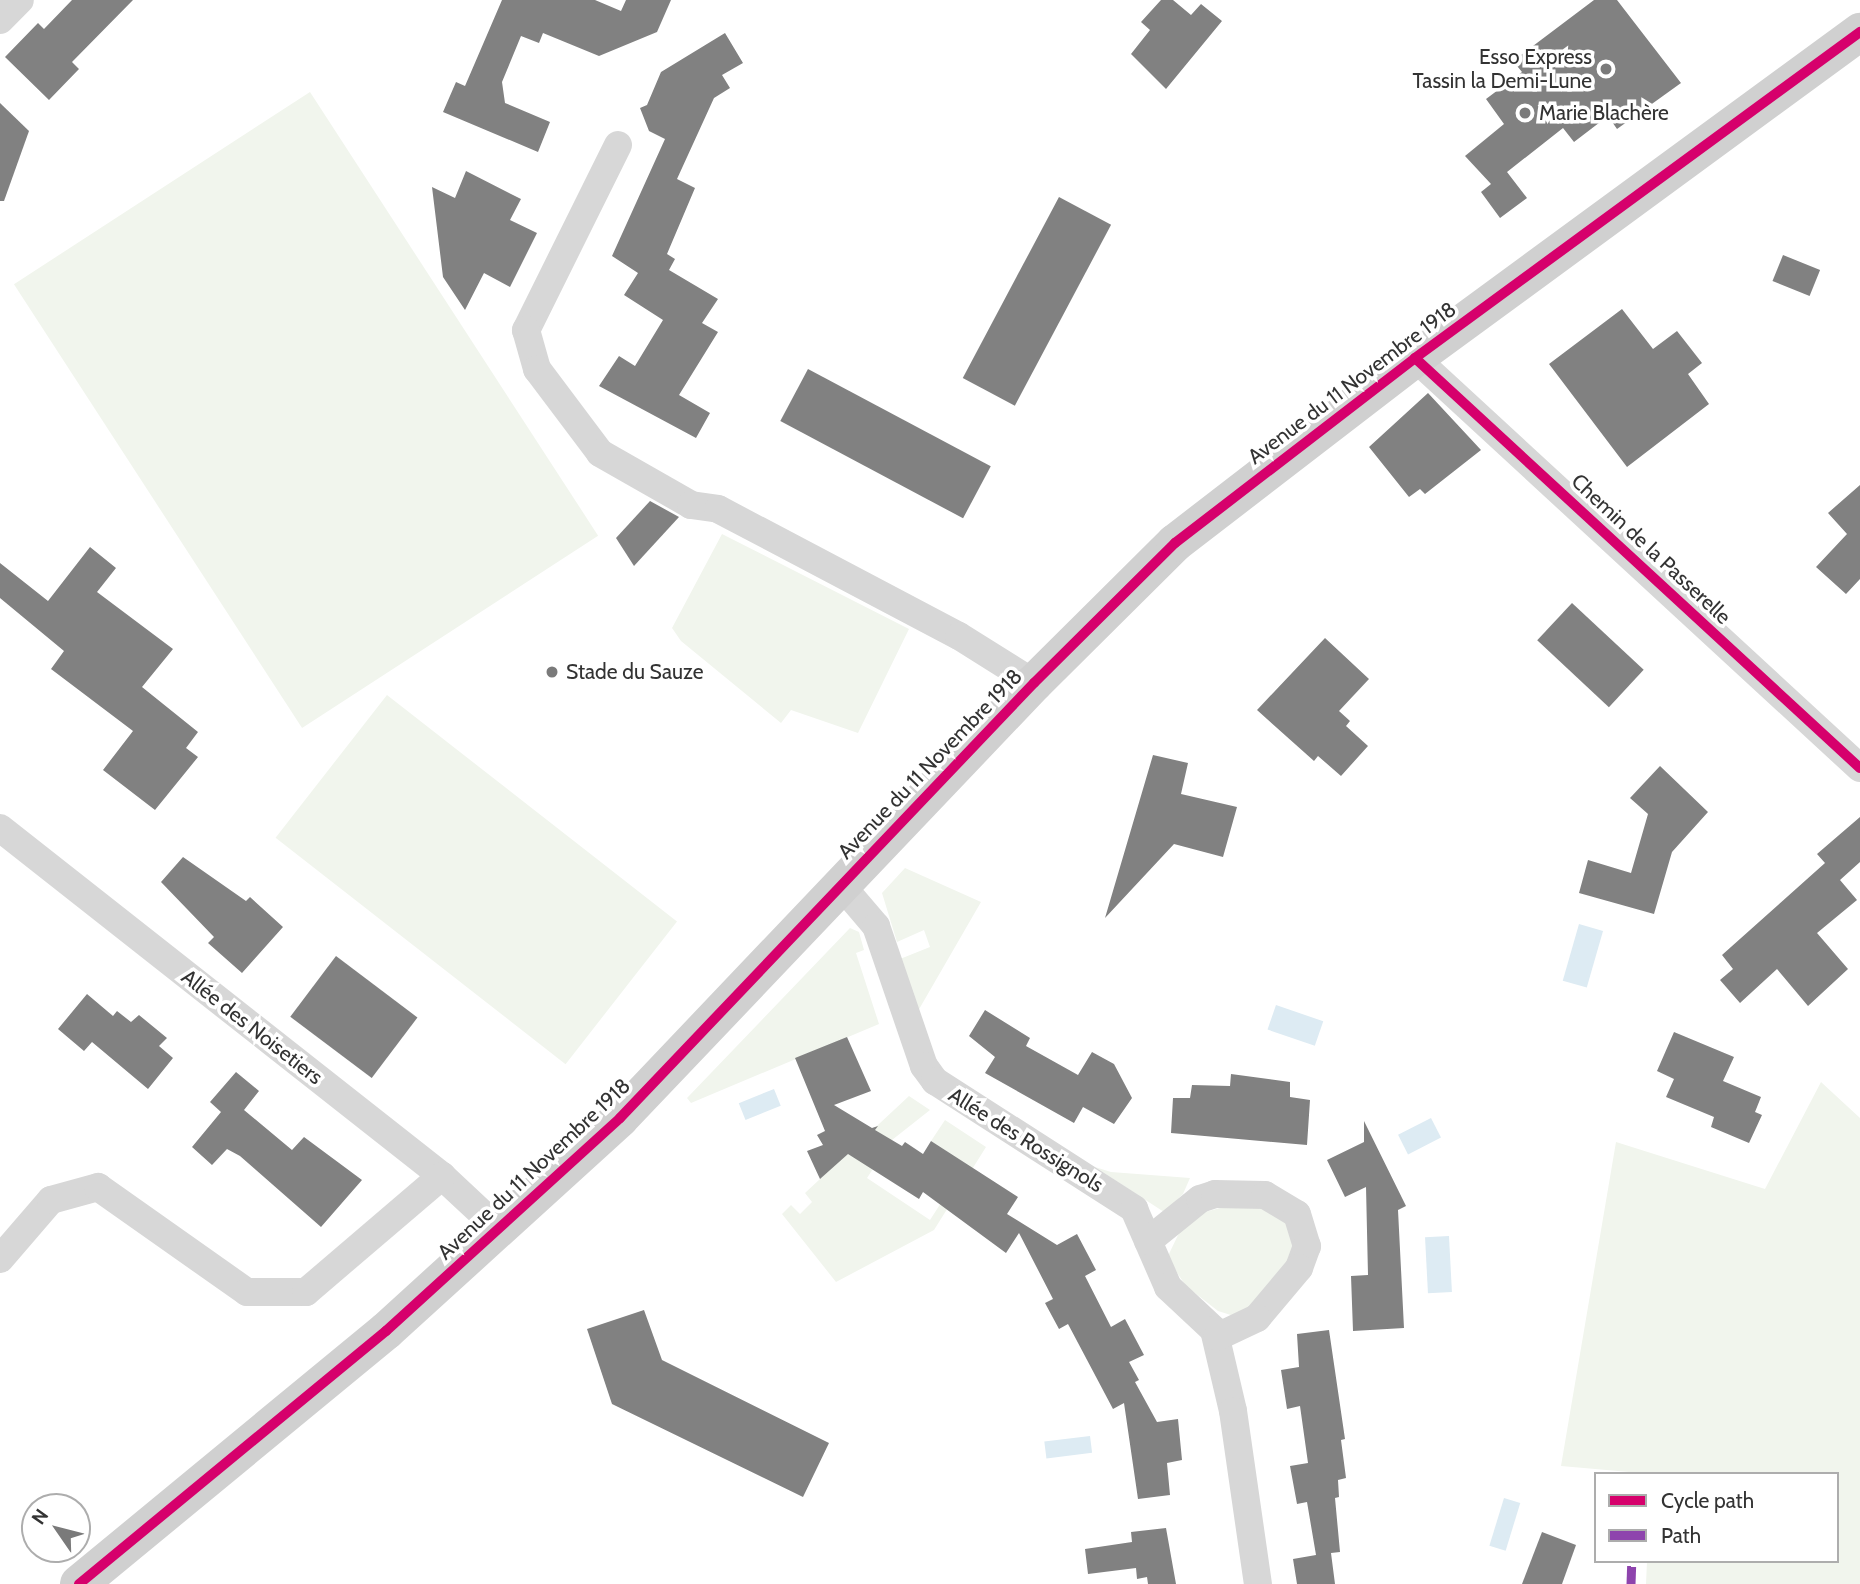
<!DOCTYPE html>
<meta charset="utf-8">
<style>
body{margin:0}
#map{position:relative;width:1860px;height:1584px;overflow:hidden;background:#fff;font-family:Cabin,sans-serif}
div>[style]{position:absolute}
[style*='--x']{left:calc(var(--x)*1px);top:calc(var(--y)*1px);width:calc(var(--w)*1px);rotate:calc(var(--a)*1deg)}
.green>*{inset:0;background:#f1f5ed;transform-origin:0 0}
.water>*{inset:0;background:#ddebf3;transform-origin:0 0}
.building>*{inset:0;background:#818181;transform-origin:0 0}
.minor>*{height:28px;margin:-14px;padding:0 14px;transform-origin:14px;border-radius:14px;background:#d7d7d7}
.secondary>*{height:38px;margin:-19px;padding:0 19px;transform-origin:19px;border-radius:19px;background:#d0d0d0}
.quiet>*{height:9px;margin-top:-4.5px;transform-origin:0;background:repeating-linear-gradient(90deg,#8e44ad 0 18px,transparent 0 27px)}
.cycleway>*{height:10px;margin:-5px;padding:0 5px;transform-origin:5px;border-radius:5px;background:#d6006c}
.dots>*{width:19px;height:19px;translate:-50% -50%;box-sizing:border-box;border:4px solid #fff;border-radius:50%}
span{translate:-50% -50%;white-space:nowrap;text-align:center;line-height:1.15;-webkit-text-stroke:7px #fff;paint-order:stroke}
.poi-label{font-size:21px;color:#333}
.right{translate:-100% -50%;text-align:right}
.left{translate:0 -50%;text-align:left}
.street-label{font-size:21px;color:#333}
.legend{position:absolute;left:1594px;top:1472px;width:245px;height:91px;box-sizing:border-box;background:#fff;border:2px solid #adadad;margin:0;padding:9px 12px;list-style:none;font-size:21px;color:#333}
.legend li{display:flex;align-items:center;gap:14px;height:35px}
.legend b{width:35px;border:2px solid #adadad}
.north{position:absolute;left:21px;top:1493px;width:70px;height:70px;box-sizing:border-box;background:#fff;border:2px solid #adadad;border-radius:50%;rotate:305deg;font-size:19px;font-weight:700;line-height:28px;text-align:center;color:#333}
.north::after{content:'';display:block;margin:auto;width:24px;height:32px;background:#7a7a7a;clip-path:polygon(50% 0,100% 100%,50% 72%,0 100%)}
</style>
<div id="map">
<div class="green">
<div style="left:310px;top:92px;width:529px;height:353px;rotate:57deg"></div>
<div style="clip-path:polygon(722px 534px,909px 629px,858px 733px,791px 710px,781px 723px,681px 641px,672px 628px)"></div>
<div style="left:387px;top:695px;width:368px;height:181px;rotate:38deg"></div>
<div style="clip-path:polygon(905px 868px,981px 902px,918px 1011px,900px 959px,930px 947px,924px 930px,897px 942px,882px 893px)"></div>
<div style="clip-path:polygon(850px 928px,859px 932px,864px 950px,856px 953px,879px 1024px,691px 1103px,687px 1098px)"></div>
<div style="clip-path:polygon(1821px 1082px,1860px 1118px,1860px 1584px,1646px 1584px,1647px 1561px,1837px 1561px,1837px 1474px,1652px 1474px,1561px 1466px,1616px 1142px,1765px 1189px)"></div>
<div style="clip-path:polygon(909px 1096px,930px 1110px,892px 1140px,867px 1178px,930px 1220px,966px 1164px,931px 1141px,945px 1120px,986px 1147px,934px 1230px,836px 1282px,782px 1214px,791px 1205px,800px 1214px,812px 1202px,805px 1193px)"></div>
<div style="clip-path:polygon(1095px 1167px,1111px 1172px,1190px 1178px,1183px 1194px,1164px 1212px)"></div>
<div style="clip-path:polygon(1232px 1205px,1265px 1209px,1282px 1219px,1295px 1236px,1294px 1259px,1261px 1300px,1234px 1316px,1218px 1311px,1186px 1286px,1167px 1258px,1180px 1231px,1201px 1213px)"></div>
</div>
<div class="water">
<div style="left:1579px;top:924px;width:25px;height:59px;rotate:16deg"></div>
<div style="left:1276px;top:1005px;width:50px;height:26px;rotate:19deg"></div>
<div style="left:774px;top:1089px;width:18px;height:38px;rotate:68deg"></div>
<div style="left:1431px;top:1118px;width:22px;height:37px;rotate:63deg"></div>
<div style="left:1449px;top:1236px;width:56px;height:24px;rotate:87deg"></div>
<div style="left:1090px;top:1436px;width:17px;height:46px;rotate:83deg"></div>
<div style="left:1504px;top:1498px;width:17px;height:50px;rotate:17deg"></div>
</div>
<div class="building">
<div style="clip-path:polygon(72px 0,133px 0,72px 62px,79px 69px,49px 100px,5px 57px,38px 23px,44px 29px)"></div>
<div style="clip-path:polygon(502px 0,595px 0,621px 11px,626px 0,671px 0,657px 32px,599px 56px,543px 33px,539px 43px,521px 36px,502px 82px,505px 103px,550px 122px,538px 152px,443px 112px,456px 82px,465px 86px)"></div>
<div style="clip-path:polygon(1161px 0,1173px 0,1191px 15px,1201px 4px,1222px 21px,1166px 89px,1131px 54px,1150px 30px,1141px 22px)"></div>
<div style="clip-path:polygon(1594px 0,1617px 0,1681px 83px,1617px 129px,1608px 116px,1574px 142px,1563px 128px,1507px 172px,1527px 198px,1500px 218px,1481px 192px,1491px 184px,1465px 156px,1504px 124px,1486px 99px,1522px 72px,1513px 61px)"></div>
<div style="clip-path:polygon(725px 33px,743px 63px,722px 75px,730px 88px,714px 98px,677px 179px,695px 188px,667px 254px,675px 259px,669px 270px,718px 299px,702px 323px,718px 332px,679px 395px,710px 413px,696px 438px,599px 386px,619px 356px,635px 366px,663px 320px,624px 295px,638px 273px,612px 256px,665px 139px,649px 131px,640px 108px,647px 105px,661px 72px)"></div>
<div style="clip-path:polygon(0 103px,29px 131px,4px 201px,0 201px)"></div>
<div style="clip-path:polygon(466px 171px,521px 199px,510px 220px,537px 233px,510px 287px,484px 273px,465px 310px,443px 277px,432px 187px,455px 198px)"></div>
<div style="left:1059px;top:197px;width:59px;height:205px;rotate:28deg"></div>
<div style="left:1783px;top:255px;width:40px;height:28px;rotate:22deg"></div>
<div style="clip-path:polygon(1622px 309px,1653px 349px,1677px 331px,1702px 363px,1688px 374px,1709px 404px,1627px 467px,1549px 364px)"></div>
<div style="left:808px;top:369px;width:207px;height:59px;rotate:28deg"></div>
<div style="clip-path:polygon(1428px 393px,1481px 450px,1425px 494px,1420px 489px,1409px 497px,1369px 447px)"></div>
<div style="clip-path:polygon(1860px 485px,1860px 579px,1846px 594px,1816px 567px,1847px 534px,1828px 513px)"></div>
<div style="clip-path:polygon(650px 501px,679px 517px,634px 566px,616px 538px)"></div>
<div style="clip-path:polygon(90px 547px,116px 568px,97px 592px,173px 649px,142px 687px,198px 732px,186px 748px,198px 757px,155px 810px,103px 770px,133px 731px,51px 669px,64px 651px,0 598px,0 563px,48px 601px)"></div>
<div style="left:1572px;top:603px;width:98px;height:51px;rotate:43deg"></div>
<div style="clip-path:polygon(1325px 638px,1369px 679px,1339px 711px,1350px 721px,1346px 726px,1368px 746px,1341px 776px,1318px 756px,1314px 761px,1257px 710px)"></div>
<div style="clip-path:polygon(1153px 755px,1188px 763px,1181px 794px,1237px 807px,1223px 857px,1174px 844px,1105px 918px)"></div>
<div style="clip-path:polygon(1660px 766px,1708px 812px,1672px 852px,1654px 914px,1579px 893px,1588px 860px,1631px 873px,1648px 814px,1630px 798px)"></div>
<div style="clip-path:polygon(1860px 817px,1860px 862px,1840px 880px,1857px 900px,1817px 933px,1848px 969px,1808px 1006px,1777px 969px,1740px 1003px,1720px 980px,1733px 969px,1722px 955px,1825px 863px,1817px 854px)"></div>
<div style="clip-path:polygon(183px 857px,246px 901px,250px 897px,283px 927px,242px 973px,208px 943px,214px 937px,161px 882px)"></div>
<div style="left:336px;top:956px;width:102px;height:76px;rotate:37deg"></div>
<div style="clip-path:polygon(87px 994px,113px 1016px,117px 1011px,131px 1022px,139px 1015px,167px 1038px,159px 1046px,173px 1058px,148px 1089px,92px 1042px,84px 1051px,58px 1029px)"></div>
<div style="clip-path:polygon(985px 1010px,1030px 1038px,1026px 1046px,1078px 1075px,1092px 1052px,1114px 1064px,1132px 1098px,1114px 1124px,1083px 1107px,1074px 1123px,985px 1073px,995px 1057px,969px 1036px)"></div>
<div style="clip-path:polygon(1674px 1032px,1734px 1057px,1723px 1081px,1761px 1097px,1755px 1112px,1762px 1115px,1749px 1143px,1711px 1127px,1714px 1117px,1666px 1097px,1674px 1079px,1657px 1071px)"></div>
<div style="clip-path:polygon(847px 1037px,871px 1091px,834px 1105px,872px 1128px,878px 1126px,875px 1130px,902px 1146px,905px 1142px,923px 1154px,931px 1141px,1018px 1197px,1007px 1214px,1057px 1245px,1077px 1234px,1096px 1270px,1085px 1276px,1111px 1327px,1125px 1319px,1144px 1355px,1129px 1362px,1139px 1380px,1135px 1382px,1157px 1422px,1178px 1419px,1182px 1460px,1167px 1463px,1170px 1495px,1138px 1499px,1124px 1403px,1113px 1409px,1068px 1324px,1059px 1329px,1045px 1303px,1053px 1299px,1019px 1233px,1006px 1253px,923px 1192px,919px 1199px,848px 1154px,820px 1179px,807px 1151px,823px 1145px,817px 1135px,825px 1131px,795px 1058px)"></div>
<div style="clip-path:polygon(236px 1072px,259px 1091px,244px 1110px,292px 1150px,304px 1137px,362px 1180px,321px 1227px,240px 1156px,227px 1149px,212px 1165px,192px 1147px,221px 1112px,210px 1102px)"></div>
<div style="clip-path:polygon(1231px 1074px,1290px 1082px,1290px 1097px,1310px 1100px,1307px 1145px,1171px 1133px,1173px 1098px,1190px 1098px,1192px 1085px,1230px 1086px)"></div>
<div style="clip-path:polygon(1364px 1121px,1406px 1206px,1398px 1210px,1404px 1328px,1353px 1331px,1351px 1276px,1368px 1275px,1366px 1187px,1345px 1197px,1327px 1160px,1364px 1142px)"></div>
<div style="clip-path:polygon(644px 1310px,662px 1360px,829px 1443px,803px 1497px,612px 1404px,587px 1329px)"></div>
<div style="clip-path:polygon(1329px 1330px,1345px 1439px,1341px 1440px,1346px 1478px,1338px 1480px,1339px 1497px,1335px 1498px,1340px 1552px,1331px 1553px,1335px 1584px,1297px 1584px,1293px 1559px,1316px 1555px,1307px 1502px,1297px 1504px,1290px 1466px,1308px 1463px,1300px 1406px,1287px 1409px,1281px 1370px,1299px 1367px,1297px 1334px)"></div>
<div style="clip-path:polygon(1166px 1528px,1176px 1584px,1148px 1584px,1147px 1577px,1137px 1579px,1136px 1568px,1088px 1574px,1085px 1549px,1132px 1542px,1131px 1532px)"></div>
<div style="clip-path:polygon(1542px 1532px,1576px 1545px,1562px 1584px,1522px 1584px)"></div>
</div>
<div class="minor">
<div style="--x:0;--y:20;--w:28;--a:-45"></div>
<div style="--x:618;--y:145;--w:207;--a:116.4"></div>
<div style="--x:526;--y:330;--w:41;--a:74.2"></div>
<div style="--x:537;--y:369;--w:105;--a:53.1"></div>
<div style="--x:600;--y:453;--w:105;--a:29.7"></div>
<div style="--x:691;--y:505;--w:27;--a:8"></div>
<div style="--x:718;--y:509;--w:272;--a:27.8"></div>
<div style="--x:959;--y:636;--w:89;--a:32.1"></div>
<div style="--x:1415;--y:358;--w:605;--a:42.66"></div>
<div style="--x:0;--y:828;--w:563;--a:38.21"></div>
<div style="--x:442;--y:1176;--w:79;--a:43"></div>
<div style="--x:841;--y:885;--w:54;--a:49.5"></div>
<div style="--x:876;--y:926;--w:148;--a:71.1"></div>
<div style="--x:924;--y:1066;--w:19;--a:54"></div>
<div style="--x:935;--y:1081;--w:237;--a:32.7"></div>
<div style="--x:1134;--y:1209;--w:85;--a:66.4"></div>
<div style="--x:1168;--y:1287;--w:63;--a:43.1"></div>
<div style="--x:1214;--y:1330;--w:83;--a:76.8"></div>
<div style="--x:1233;--y:1411;--w:175;--a:81.8"></div>
<div style="--x:1148;--y:1241;--w:67;--a:-38.9"></div>
<div style="--x:1200;--y:1199;--w:16;--a:-18"></div>
<div style="--x:1215;--y:1194;--w:50;--a:1.1"></div>
<div style="--x:1265;--y:1195;--w:37;--a:31"></div>
<div style="--x:1297;--y:1214;--w:34;--a:73"></div>
<div style="--x:1307;--y:1246;--w:23;--a:110"></div>
<div style="--x:1299;--y:1268;--w:65;--a:130"></div>
<div style="--x:1257;--y:1318;--w:44;--a:154.6"></div>
<div style="--x:0;--y:1259;--w:78;--a:-49.2"></div>
<div style="--x:51;--y:1200;--w:49;--a:-15.5"></div>
<div style="--x:98;--y:1187;--w:182;--a:35.2"></div>
<div style="--x:247;--y:1292;--w:59;--a:0"></div>
<div style="--x:306;--y:1292;--w:179;--a:-40.5"></div>
</div>
<div class="secondary">
<div style="--x:79;--y:1584;--w:398;--a:-39.5"></div>
<div style="--x:386;--y:1331;--w:316;--a:-42.3"></div>
<div style="--x:620;--y:1118;--w:601;--a:-46.42"></div>
<div style="--x:1034;--y:683;--w:199;--a:-44.8"></div>
<div style="--x:1175;--y:543;--w:303;--a:-37.6"></div>
<div style="--x:1415;--y:358;--w:552;--a:-36.23"></div>
</div>
<div class="quiet">
<div style="--x:1631;--y:1584;--w:23;--a:-88"></div>
</div>
<div class="cycleway">
<div style="--x:1415;--y:358;--w:605;--a:42.66"></div>
<div style="--x:79;--y:1584;--w:398;--a:-39.5"></div>
<div style="--x:386;--y:1331;--w:316;--a:-42.3"></div>
<div style="--x:620;--y:1118;--w:601;--a:-46.42"></div>
<div style="--x:1034;--y:683;--w:199;--a:-44.8"></div>
<div style="--x:1175;--y:543;--w:303;--a:-37.6"></div>
<div style="--x:1415;--y:358;--w:552;--a:-36.23"></div>
</div>
<div class="dots">
<div style="left:1606px;top:69px;background:#7a7a7a"></div>
<div style="left:1525px;top:113px;background:#7a7a7a"></div>
<div style="left:552px;top:672px;background:#7a7a7a"></div>
</div>
<div class="poi-label">
<span class="right" style="left:1592px;top:69px">Esso Express<br>Tassin la Demi-Lune</span>
<span class="left" style="left:1539px;top:113px">Marie Blachère</span>
<span class="left" style="left:566px;top:672px">Stade du Sauze</span>
</div>
<div class="street-label">
<span style="left:1352px;top:383px;rotate:-37deg">Avenue du 11 Novembre 1918</span>
<span style="left:1651px;top:549px;rotate:43deg">Chemin de la Passerelle</span>
<span style="left:930px;top:764px;rotate:-46deg">Avenue du 11 Novembre 1918</span>
<span style="left:252px;top:1027px;rotate:38deg">Allée des Noisetiers</span>
<span style="left:1026px;top:1140px;rotate:32deg">Allée des Rossignols</span>
<span style="left:534px;top:1169px;rotate:-43deg">Avenue du 11 Novembre 1918</span>
</div>
<ul class="legend">
<li><b style="height:9px;background:#d6006c"></b>Cycle path</li>
<li><b style="height:9px;background:#8e44ad"></b>Path</li>
</ul>
<div class="north">N</div>
</div>
